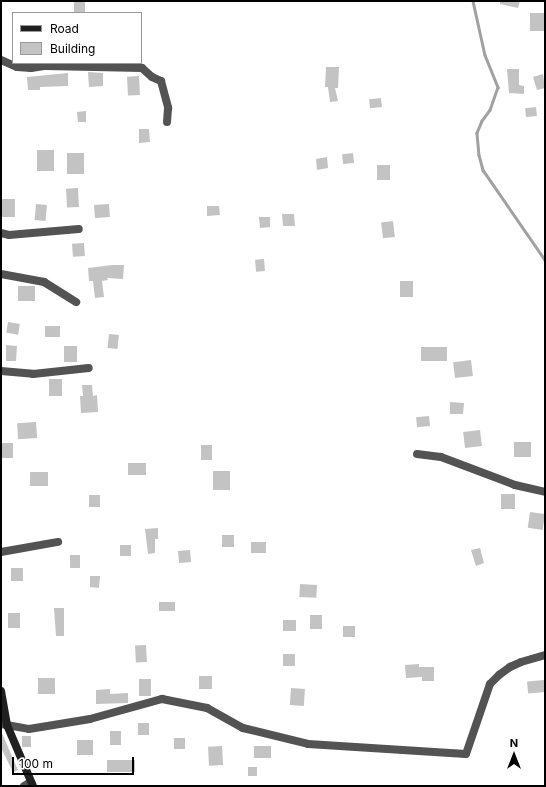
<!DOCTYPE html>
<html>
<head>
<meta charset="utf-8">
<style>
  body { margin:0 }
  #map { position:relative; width:546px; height:787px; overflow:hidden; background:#fff; font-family:Inter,sans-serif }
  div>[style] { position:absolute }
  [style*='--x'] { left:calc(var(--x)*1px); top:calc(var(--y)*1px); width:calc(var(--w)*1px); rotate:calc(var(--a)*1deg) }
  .stream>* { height:2.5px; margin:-1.25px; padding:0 1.25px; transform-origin:1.25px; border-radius:1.25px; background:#a1a1a1 }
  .building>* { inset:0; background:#c3c3c3; transform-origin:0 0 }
  .minor>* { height:8px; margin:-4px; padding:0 4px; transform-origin:4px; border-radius:4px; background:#535353 }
  .secondary>* { height:8px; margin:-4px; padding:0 4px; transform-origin:4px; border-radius:4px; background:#202020 }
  span { translate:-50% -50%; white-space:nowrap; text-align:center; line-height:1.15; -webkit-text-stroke:3px #fff; paint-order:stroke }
  .frame { position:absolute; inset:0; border:2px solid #000; pointer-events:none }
  .legend { position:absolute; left:12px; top:12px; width:130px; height:52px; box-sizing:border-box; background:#fff; border:1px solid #999; margin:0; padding:5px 7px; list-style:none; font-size:12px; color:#000 }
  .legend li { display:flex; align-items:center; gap:8px; height:20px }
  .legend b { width:20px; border:1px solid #999 }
  .north { position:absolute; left:494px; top:735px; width:40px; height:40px; -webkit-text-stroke:3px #fff; paint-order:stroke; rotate:0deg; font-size:11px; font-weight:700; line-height:16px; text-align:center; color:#000 }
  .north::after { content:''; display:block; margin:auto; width:14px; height:18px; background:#000; clip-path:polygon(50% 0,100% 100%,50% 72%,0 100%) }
  .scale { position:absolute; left:12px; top:757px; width:122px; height:18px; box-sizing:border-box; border:2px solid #000; border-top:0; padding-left:5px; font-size:12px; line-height:14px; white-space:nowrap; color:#000; -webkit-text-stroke:3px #fff; paint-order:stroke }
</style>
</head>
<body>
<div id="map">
  <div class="stream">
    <i style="--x:473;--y:1;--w:55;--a:77.5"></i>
    <i style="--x:485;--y:55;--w:35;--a:68"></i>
    <i style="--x:498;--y:87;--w:24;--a:109"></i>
    <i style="--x:490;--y:110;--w:14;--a:126"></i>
    <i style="--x:482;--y:121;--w:13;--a:113"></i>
    <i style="--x:477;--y:133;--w:22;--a:85"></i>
    <i style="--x:479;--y:155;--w:16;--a:75"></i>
    <i style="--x:483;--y:170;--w:109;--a:55.4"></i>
  </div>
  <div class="building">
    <i style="left:74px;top:1px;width:11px;height:12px"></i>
    <i style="clip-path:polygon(500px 1px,520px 1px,518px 8px,500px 4px)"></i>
    <i style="left:545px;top:13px;width:18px;height:15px;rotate:90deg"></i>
    <i style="clip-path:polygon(326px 67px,339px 67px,338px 88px,335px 88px,338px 101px,330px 102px,328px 87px,325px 87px)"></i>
    <i style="clip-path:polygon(507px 69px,519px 69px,519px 85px,524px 86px,524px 94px,509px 93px)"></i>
    <i style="clip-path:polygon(88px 72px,103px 73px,103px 86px,89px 87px)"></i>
    <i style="clip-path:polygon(68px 73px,68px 86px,40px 87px,40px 90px,28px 90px,27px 77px)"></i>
    <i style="clip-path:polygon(543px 74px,545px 88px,537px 90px,533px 77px)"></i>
    <i style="left:139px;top:76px;width:19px;height:12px;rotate:87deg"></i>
    <i style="left:381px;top:98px;width:9px;height:12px;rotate:84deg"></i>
    <i style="left:536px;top:107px;width:9px;height:11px;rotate:84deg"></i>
    <i style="clip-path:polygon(86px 111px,86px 122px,78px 122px,77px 112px)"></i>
    <i style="clip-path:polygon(139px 129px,149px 129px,150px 142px,139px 143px)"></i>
    <i style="left:37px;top:150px;width:17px;height:21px"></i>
    <i style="left:67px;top:153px;width:17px;height:21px"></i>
    <i style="left:353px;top:153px;width:10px;height:11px;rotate:84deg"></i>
    <i style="clip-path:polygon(327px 157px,328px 168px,317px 170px,316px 159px)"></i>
    <i style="left:377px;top:165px;width:13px;height:15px"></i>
    <i style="left:78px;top:188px;width:19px;height:12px;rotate:87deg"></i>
    <i style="left:1px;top:199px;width:14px;height:18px"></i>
    <i style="left:36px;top:204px;width:11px;height:16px;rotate:5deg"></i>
    <i style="left:109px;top:204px;width:13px;height:15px;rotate:86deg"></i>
    <i style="clip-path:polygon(207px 206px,219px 206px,220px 215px,207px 216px)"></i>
    <i style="clip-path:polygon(282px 214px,294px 214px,295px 226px,283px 226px)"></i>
    <i style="clip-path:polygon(259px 217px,270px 217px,270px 227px,260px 228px)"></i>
    <i style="left:393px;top:221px;width:16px;height:12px;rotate:83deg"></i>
    <i style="left:84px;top:243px;width:13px;height:12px;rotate:86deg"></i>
    <i style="left:264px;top:259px;width:12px;height:9px;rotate:85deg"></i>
    <i style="clip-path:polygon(112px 265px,124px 265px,123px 279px,107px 278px,108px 280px,102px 281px,104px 297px,95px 298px,93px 281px,89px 281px,88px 268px)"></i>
    <i style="left:400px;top:281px;width:13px;height:16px"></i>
    <i style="left:18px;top:286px;width:17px;height:15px"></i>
    <i style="left:8px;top:322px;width:12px;height:11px;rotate:9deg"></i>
    <i style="left:45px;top:326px;width:15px;height:11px"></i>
    <i style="left:109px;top:334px;width:10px;height:14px;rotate:6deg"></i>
    <i style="clip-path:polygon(6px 345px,17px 346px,16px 361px,6px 361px)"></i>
    <i style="left:64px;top:346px;width:13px;height:16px"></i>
    <i style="left:421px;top:347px;width:26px;height:14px"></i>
    <i style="left:471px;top:360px;width:16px;height:18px;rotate:83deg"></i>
    <i style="left:49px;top:379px;width:13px;height:17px"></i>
    <i style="clip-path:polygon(82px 385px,92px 385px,93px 396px,97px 395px,98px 412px,81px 413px,80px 396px,83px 396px)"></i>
    <i style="clip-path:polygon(450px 402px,464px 403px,463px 414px,450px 414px)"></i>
    <i style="left:429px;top:416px;width:10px;height:13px;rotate:84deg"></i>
    <i style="left:36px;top:422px;width:16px;height:19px;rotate:86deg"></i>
    <i style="left:480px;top:430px;width:16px;height:17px;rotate:83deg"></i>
    <i style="left:514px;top:442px;width:17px;height:15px"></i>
    <i style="left:1px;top:443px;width:12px;height:15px"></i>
    <i style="left:201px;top:445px;width:11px;height:15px"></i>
    <i style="left:146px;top:463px;width:12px;height:18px;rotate:90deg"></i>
    <i style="left:213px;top:471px;width:17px;height:19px"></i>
    <i style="left:30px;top:472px;width:18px;height:14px"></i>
    <i style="left:501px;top:494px;width:14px;height:15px"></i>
    <i style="left:89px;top:495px;width:11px;height:12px"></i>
    <i style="left:530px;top:512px;width:15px;height:16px;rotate:8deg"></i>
    <i style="clip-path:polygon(158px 528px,158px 539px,155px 539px,155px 553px,148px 554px,145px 529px)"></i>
    <i style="left:222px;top:535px;width:12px;height:12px"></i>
    <i style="left:251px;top:542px;width:15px;height:11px"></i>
    <i style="left:131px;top:545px;width:11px;height:11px;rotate:90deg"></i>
    <i style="clip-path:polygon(480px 548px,484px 563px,476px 566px,471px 550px)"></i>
    <i style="left:190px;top:550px;width:12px;height:12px;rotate:85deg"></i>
    <i style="left:70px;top:555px;width:10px;height:13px"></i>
    <i style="left:23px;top:568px;width:13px;height:12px;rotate:90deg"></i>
    <i style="clip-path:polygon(90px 576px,100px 576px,99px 588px,90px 587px)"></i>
    <i style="left:300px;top:584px;width:17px;height:13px;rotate:3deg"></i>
    <i style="left:159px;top:602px;width:16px;height:9px"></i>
    <i style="clip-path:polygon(54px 608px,64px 608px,64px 636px,56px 636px)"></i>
    <i style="left:8px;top:613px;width:12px;height:15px"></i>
    <i style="left:310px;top:615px;width:12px;height:14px"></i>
    <i style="left:283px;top:620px;width:13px;height:11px"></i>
    <i style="left:343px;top:626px;width:12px;height:11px"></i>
    <i style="left:146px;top:645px;width:17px;height:11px;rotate:87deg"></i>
    <i style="left:283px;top:654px;width:12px;height:12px"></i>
    <i style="clip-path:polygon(419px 664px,419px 667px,434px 667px,434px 681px,422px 681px,422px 677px,406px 678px,405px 665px)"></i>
    <i style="left:199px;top:676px;width:13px;height:13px"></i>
    <i style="left:38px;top:678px;width:17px;height:16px"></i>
    <i style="left:139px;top:679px;width:12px;height:17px"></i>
    <i style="left:544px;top:680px;width:12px;height:17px;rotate:85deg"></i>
    <i style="left:291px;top:688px;width:14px;height:17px;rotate:4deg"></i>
    <i style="clip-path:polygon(110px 689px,110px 694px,128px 693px,128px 703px,96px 704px,96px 690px)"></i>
    <i style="left:138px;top:723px;width:11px;height:12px"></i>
    <i style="clip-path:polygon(1px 731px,18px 770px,13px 772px,1px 748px)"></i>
    <i style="left:110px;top:731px;width:11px;height:14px"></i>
    <i style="left:22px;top:736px;width:9px;height:11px"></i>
    <i style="left:174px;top:738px;width:11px;height:11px"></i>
    <i style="left:77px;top:740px;width:16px;height:15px"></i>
    <i style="left:222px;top:746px;width:19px;height:14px;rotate:87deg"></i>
    <i style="left:271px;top:746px;width:12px;height:17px;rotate:90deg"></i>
    <i style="left:107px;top:760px;width:28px;height:12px"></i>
    <i style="left:248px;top:767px;width:9px;height:9px"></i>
  </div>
  <div class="minor">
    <i style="--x:1;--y:60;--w:17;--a:24"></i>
    <i style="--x:17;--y:67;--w:14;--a:4"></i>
    <i style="--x:31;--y:68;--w:15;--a:-8"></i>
    <i style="--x:46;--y:66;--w:96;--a:1.2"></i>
    <i style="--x:142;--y:68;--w:13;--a:42"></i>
    <i style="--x:152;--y:77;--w:10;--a:24"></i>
    <i style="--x:161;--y:81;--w:28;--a:75"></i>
    <i style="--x:168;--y:108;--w:14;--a:94"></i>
    <i style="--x:1;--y:233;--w:8;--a:14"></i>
    <i style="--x:9;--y:235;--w:70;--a:-4.9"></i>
    <i style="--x:1;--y:274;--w:44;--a:10.5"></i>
    <i style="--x:44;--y:282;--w:38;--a:32"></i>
    <i style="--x:1;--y:371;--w:32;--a:5"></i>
    <i style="--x:33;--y:374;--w:56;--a:-6.1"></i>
    <i style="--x:417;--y:454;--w:24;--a:7"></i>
    <i style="--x:441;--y:457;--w:79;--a:20.7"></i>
    <i style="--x:515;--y:485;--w:31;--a:13"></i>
    <i style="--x:1;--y:552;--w:58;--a:-10"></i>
    <i style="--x:1;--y:724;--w:28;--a:10"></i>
    <i style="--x:29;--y:729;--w:62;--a:-9.3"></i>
    <i style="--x:90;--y:719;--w:75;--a:-15.5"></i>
    <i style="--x:162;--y:699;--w:46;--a:11.3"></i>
    <i style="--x:207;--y:708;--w:41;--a:29.1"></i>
    <i style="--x:243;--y:728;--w:67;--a:13.8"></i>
    <i style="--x:308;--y:744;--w:158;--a:3.6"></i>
    <i style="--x:466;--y:754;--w:74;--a:-71.1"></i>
    <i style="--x:490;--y:684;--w:13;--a:-45"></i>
    <i style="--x:499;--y:675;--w:14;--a:-36"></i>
    <i style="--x:510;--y:667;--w:12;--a:-24"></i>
    <i style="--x:521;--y:662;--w:25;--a:-16"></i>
    <i style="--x:24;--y:786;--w:8;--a:-30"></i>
  </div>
  <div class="secondary">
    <i style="--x:1;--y:691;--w:35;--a:80"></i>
    <i style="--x:7;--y:725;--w:66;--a:66.9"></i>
  </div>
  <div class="frame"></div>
  <ul class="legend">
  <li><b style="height:5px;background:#202020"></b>Road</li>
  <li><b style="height:11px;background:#c3c3c3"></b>Building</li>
  </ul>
  <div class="north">N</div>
  <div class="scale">100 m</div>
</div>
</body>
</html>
